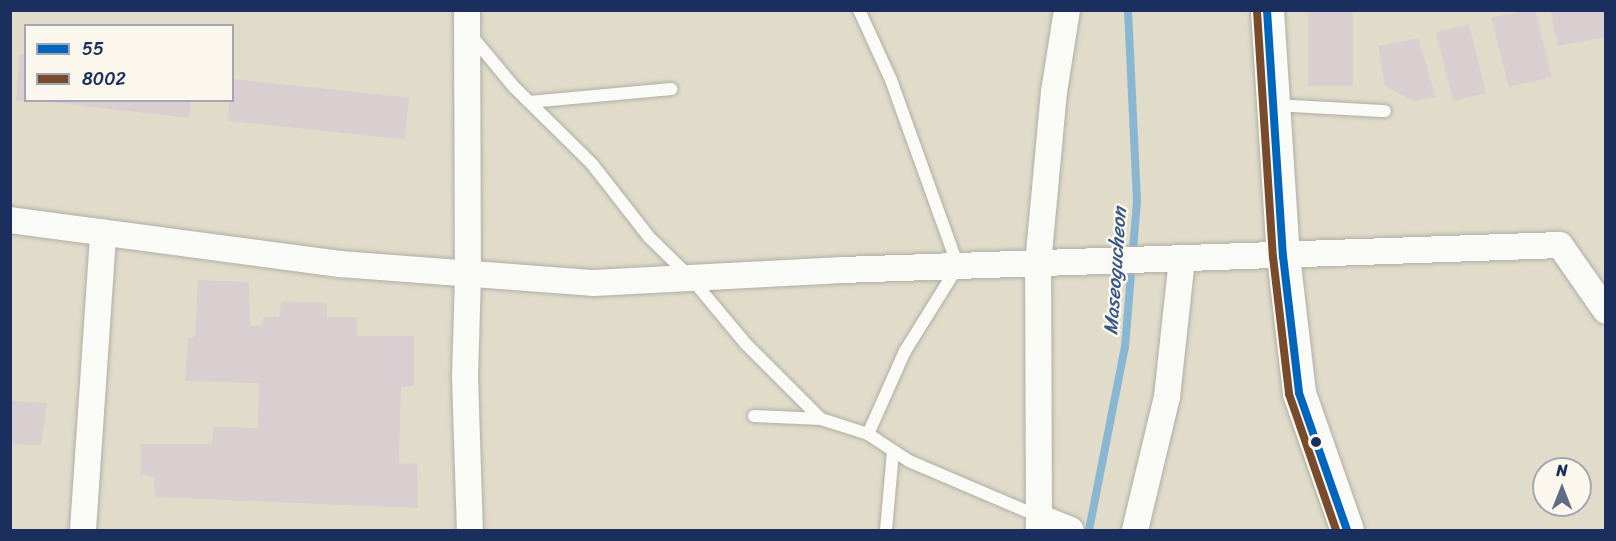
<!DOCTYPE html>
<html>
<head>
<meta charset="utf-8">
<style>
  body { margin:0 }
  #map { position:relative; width:1616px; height:541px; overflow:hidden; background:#e1dcca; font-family:Sriracha,sans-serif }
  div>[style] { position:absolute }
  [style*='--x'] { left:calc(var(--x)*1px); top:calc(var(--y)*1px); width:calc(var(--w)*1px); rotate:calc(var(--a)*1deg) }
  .stream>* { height:8px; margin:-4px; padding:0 4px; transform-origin:4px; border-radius:4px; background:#89b6d3 }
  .building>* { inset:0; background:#d9ced0; transform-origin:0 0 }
  .roads { filter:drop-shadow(0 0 2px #b0aea7) drop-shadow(0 0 2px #b0aea7) }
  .service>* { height:12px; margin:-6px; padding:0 6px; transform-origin:6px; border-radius:6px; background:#fafaf7 }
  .minor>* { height:26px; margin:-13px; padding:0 13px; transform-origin:13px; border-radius:13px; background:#fafaf7 }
  .secondary>* { height:33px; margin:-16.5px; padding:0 16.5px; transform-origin:16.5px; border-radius:16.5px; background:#fafaf7 }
  .bus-1>* { height:8px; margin:-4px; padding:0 4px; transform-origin:4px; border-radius:4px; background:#0065bd }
  .bus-2>* { height:8px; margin:-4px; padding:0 4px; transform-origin:4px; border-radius:4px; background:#7a4b2a }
  .dots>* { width:16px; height:16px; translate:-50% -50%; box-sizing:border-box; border:3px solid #fbf7ec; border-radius:50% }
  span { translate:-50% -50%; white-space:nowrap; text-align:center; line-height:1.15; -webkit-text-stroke:5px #fbf7ec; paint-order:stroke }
  .water-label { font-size:20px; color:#345888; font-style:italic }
  .frame { position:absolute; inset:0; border:12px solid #1b2f5e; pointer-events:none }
  .legend { position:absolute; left:24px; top:24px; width:210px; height:78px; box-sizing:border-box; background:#fbf7ec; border:2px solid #a1a7b3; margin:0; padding:8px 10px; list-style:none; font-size:18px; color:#1b2f5e }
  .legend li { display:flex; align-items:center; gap:12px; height:30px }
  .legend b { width:30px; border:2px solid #a1a7b3 }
  .north { position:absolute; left:1532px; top:457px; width:60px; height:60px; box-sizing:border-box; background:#fbf7ec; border:2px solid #a1a7b3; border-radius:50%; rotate:0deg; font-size:16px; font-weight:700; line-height:24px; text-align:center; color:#1b2f5e }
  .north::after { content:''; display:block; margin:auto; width:21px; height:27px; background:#606c84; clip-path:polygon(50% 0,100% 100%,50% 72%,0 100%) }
</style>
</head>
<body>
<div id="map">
  <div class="stream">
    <i style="--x:1089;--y:530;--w:187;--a:-78.9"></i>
    <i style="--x:1125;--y:347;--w:146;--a:-85.3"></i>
    <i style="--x:1137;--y:201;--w:191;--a:-92.7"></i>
  </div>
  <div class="building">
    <i style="left:1308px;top:10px;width:45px;height:76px"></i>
    <i style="clip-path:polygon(1525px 10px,1535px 10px,1552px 77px,1509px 87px,1491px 18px)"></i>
    <i style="clip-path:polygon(1550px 10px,1606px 10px,1606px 37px,1558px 46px)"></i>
    <i style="left:1469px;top:24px;width:71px;height:34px;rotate:76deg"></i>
    <i style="clip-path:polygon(1418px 38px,1436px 97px,1413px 101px,1385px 86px,1378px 46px)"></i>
    <i style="clip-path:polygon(20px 54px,26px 55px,26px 101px,16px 100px)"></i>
    <i style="left:232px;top:79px;width:178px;height:42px;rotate:6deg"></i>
    <i style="clip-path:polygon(32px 100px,191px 100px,189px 118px)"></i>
    <i style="clip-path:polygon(198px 280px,249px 282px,250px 326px,261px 325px,264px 317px,279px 317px,281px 301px,327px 303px,327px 317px,357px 317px,357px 336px,414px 336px,414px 386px,401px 387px,399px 464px,417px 463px,418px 508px,155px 497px,154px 477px,140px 475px,141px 444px,212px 444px,214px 427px,258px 428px,259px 383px,185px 381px,188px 338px,195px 337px)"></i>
    <i style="clip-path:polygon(10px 401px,47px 403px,41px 445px,10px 444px)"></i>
  </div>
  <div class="roads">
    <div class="service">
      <i style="--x:859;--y:10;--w:77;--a:65.4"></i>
      <i style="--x:891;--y:80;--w:198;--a:70.2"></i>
      <i style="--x:958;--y:266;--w:100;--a:121.9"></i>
      <i style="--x:905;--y:351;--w:91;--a:114"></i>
      <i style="--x:470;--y:34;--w:69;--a:50.3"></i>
      <i style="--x:514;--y:87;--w:110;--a:44.6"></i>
      <i style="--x:592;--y:164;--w:93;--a:52"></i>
      <i style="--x:649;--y:237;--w:59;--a:44.3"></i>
      <i style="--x:691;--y:278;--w:86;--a:50.2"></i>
      <i style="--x:746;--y:344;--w:106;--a:45"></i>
      <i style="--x:529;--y:102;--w:143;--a:-5.2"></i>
      <i style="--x:1276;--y:105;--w:109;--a:3.2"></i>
      <i style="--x:754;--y:416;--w:67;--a:2.6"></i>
      <i style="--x:821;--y:419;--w:49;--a:17.7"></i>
      <i style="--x:868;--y:434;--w:49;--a:33.4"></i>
      <i style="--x:909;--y:461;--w:142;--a:23.1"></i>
      <i style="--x:886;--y:530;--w:79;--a:-84.9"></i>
    </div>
    <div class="minor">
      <i style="--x:467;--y:10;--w:266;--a:89.8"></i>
      <i style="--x:468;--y:276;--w:99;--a:91.7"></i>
      <i style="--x:465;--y:375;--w:155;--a:88.2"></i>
      <i style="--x:10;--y:220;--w:333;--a:7.6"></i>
      <i style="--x:340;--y:264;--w:255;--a:4.3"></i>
      <i style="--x:594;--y:283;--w:248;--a:-3"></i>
      <i style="--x:842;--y:270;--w:718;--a:-1.99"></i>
      <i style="--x:1560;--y:245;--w:80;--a:55.1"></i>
      <i style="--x:1041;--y:518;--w:32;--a:22"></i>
      <i style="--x:83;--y:530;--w:298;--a:-86.1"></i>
      <i style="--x:1039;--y:530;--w:266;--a:-90.2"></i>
      <i style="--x:1038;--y:264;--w:173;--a:-84.7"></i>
      <i style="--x:1054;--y:92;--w:83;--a:-81"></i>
      <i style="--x:1135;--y:530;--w:137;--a:-76.5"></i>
      <i style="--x:1167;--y:397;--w:140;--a:-83.8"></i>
    </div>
    <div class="secondary">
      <i style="--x:1267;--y:10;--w:247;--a:86.3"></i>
      <i style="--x:1283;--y:256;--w:138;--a:83.3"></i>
      <i style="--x:1299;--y:393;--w:145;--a:70.7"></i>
    </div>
  </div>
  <div class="bus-1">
    <i style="--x:1267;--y:10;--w:247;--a:86.3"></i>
    <i style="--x:1283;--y:256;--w:138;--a:83.3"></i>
    <i style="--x:1299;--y:393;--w:145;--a:70.7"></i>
  </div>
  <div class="bus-2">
    <i style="--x:1257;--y:11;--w:247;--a:86.3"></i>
    <i style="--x:1273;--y:257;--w:138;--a:83.3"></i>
    <i style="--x:1289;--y:394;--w:144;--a:70.9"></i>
  </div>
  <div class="dots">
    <i style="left:1316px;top:442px;background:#1b2f5e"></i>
  </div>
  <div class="water-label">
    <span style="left:1115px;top:271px;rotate:-86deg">Maseogucheon</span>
  </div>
  <div class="frame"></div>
  <ul class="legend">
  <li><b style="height:8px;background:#0065bd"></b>55</li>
  <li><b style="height:8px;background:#7a4b2a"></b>8002</li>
  </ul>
  <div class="north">N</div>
</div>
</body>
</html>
